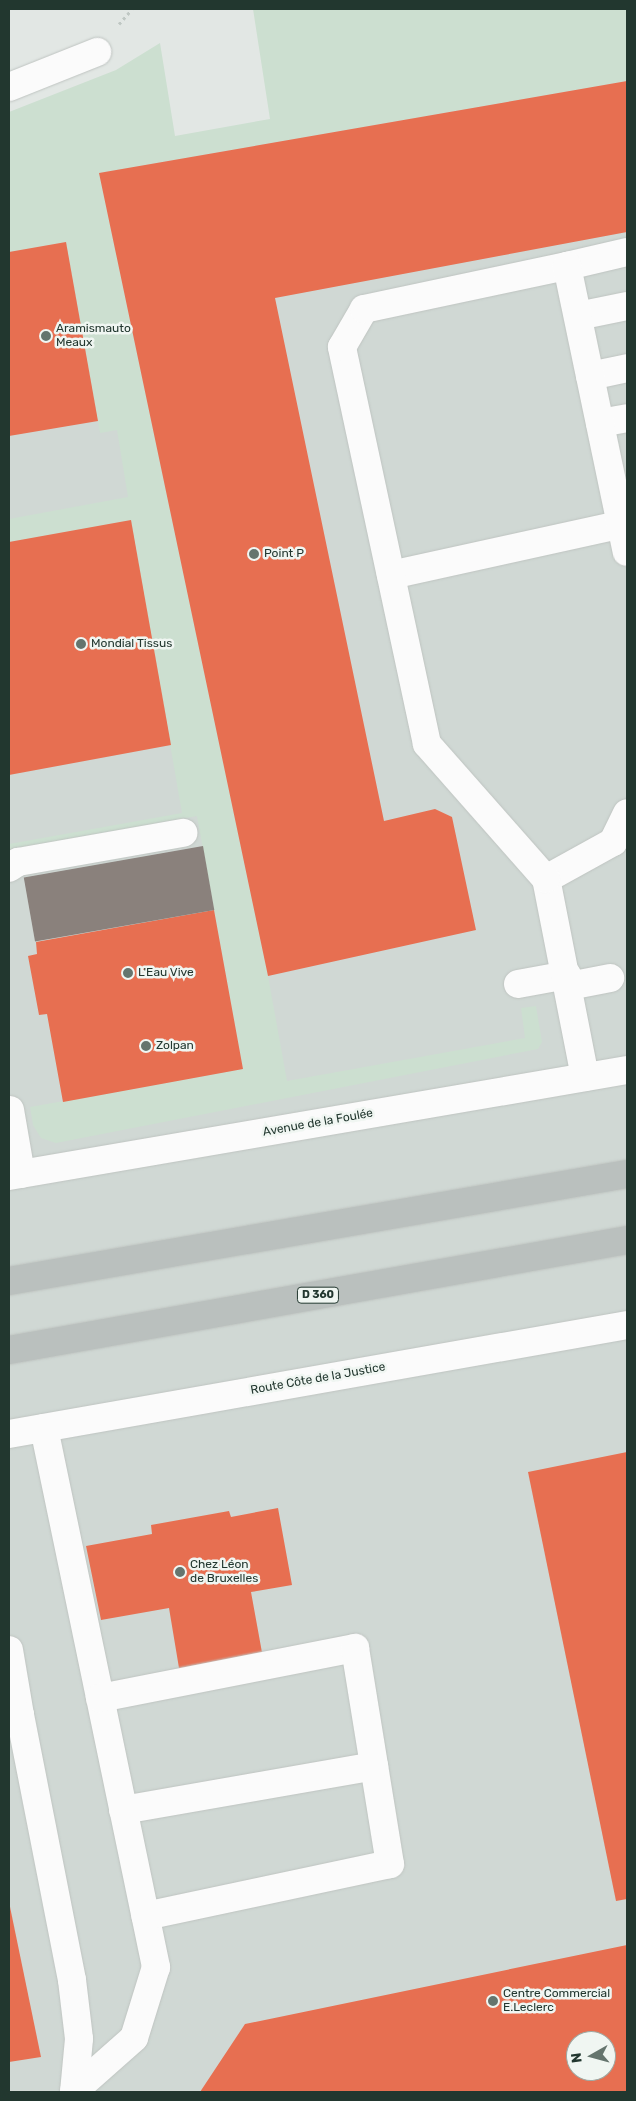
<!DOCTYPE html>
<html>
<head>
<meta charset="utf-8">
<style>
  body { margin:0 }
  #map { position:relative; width:636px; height:2101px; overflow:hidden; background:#e2e7e4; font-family:Rubik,sans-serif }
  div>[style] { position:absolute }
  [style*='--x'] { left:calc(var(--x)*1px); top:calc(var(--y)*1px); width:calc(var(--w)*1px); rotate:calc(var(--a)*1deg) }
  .built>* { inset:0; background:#d0d8d4 }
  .green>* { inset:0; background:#ccdfd0 }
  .shops>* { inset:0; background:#e76f51 }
  .industry>* { inset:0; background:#8a817c; transform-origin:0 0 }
  .path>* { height:3px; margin-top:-1.5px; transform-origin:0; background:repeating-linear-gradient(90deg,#bfc7c3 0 2.5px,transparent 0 6.5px) }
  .roads { filter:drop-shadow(0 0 1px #bfc4c1) drop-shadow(0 0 1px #bfc4c1) }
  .minor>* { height:28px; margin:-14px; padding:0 14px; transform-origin:14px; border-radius:14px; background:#fbfbfb }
  .highway>* { height:28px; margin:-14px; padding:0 14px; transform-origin:14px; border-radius:14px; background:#bac0be }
  .dots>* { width:14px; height:14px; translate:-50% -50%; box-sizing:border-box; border:2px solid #f0f6f2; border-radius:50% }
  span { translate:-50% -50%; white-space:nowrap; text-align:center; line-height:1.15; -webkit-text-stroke:5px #f0f6f2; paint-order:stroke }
  .shield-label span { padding:1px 4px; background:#f0f6f2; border:1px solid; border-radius:4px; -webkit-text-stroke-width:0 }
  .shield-label { font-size:11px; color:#22372f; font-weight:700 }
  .poi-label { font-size:12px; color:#22372f }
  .left { translate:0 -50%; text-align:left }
  .street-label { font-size:12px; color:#22372f }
  .frame { position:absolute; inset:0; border:10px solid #22372f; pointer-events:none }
  .north { position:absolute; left:566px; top:2031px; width:50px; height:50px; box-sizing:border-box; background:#f0f6f2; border:1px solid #9eaaa4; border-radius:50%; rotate:263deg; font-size:14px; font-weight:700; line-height:20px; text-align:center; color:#22372f }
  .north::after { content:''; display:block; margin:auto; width:18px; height:22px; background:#65756e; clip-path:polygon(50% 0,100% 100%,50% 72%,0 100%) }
</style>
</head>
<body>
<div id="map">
  <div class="built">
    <i style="clip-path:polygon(evenodd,627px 60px,627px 2092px,9px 2092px,9px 190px,627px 60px,576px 2041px,606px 2041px,606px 2071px,576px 2071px,576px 2041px)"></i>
  </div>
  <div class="green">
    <i style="clip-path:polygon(253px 9px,627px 9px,627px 81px,99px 173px,268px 976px,287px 1081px,525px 1038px,521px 1008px,536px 1006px,542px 1042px,538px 1049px,56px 1143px,41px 1138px,33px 1125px,30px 1107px,243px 1069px,197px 816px,9px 850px,9px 844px,182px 813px,131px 521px,9px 542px,9px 519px,128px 497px,117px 430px,100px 433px,66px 242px,9px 252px,9px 112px,116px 70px,160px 43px,175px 136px,270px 119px)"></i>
  </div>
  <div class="shops">
    <i style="clip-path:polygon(627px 81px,627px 232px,275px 298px,384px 821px,435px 809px,452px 817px,476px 930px,268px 976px,99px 173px)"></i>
    <i style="clip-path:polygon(66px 242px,98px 421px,9px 436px,9px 252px)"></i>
    <i style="clip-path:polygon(131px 520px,171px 745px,9px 775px,9px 542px)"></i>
    <i style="clip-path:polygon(214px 910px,243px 1069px,63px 1102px,47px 1014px,39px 1015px,28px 956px,37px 954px,36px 942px)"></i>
    <i style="clip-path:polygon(627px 1452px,627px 1899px,616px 1901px,528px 1472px)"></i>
    <i style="clip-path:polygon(278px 1508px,292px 1585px,251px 1592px,263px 1658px,180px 1674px,169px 1608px,101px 1620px,86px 1546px,152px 1534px,151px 1525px,229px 1511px,231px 1517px)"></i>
    <i style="clip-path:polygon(9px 1902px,41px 2057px,9px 2062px)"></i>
    <i style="clip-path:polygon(evenodd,627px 1945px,627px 2092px,200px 2092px,245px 2024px,627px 1945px,576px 2041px,606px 2041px,606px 2071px,576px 2071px,576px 2041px)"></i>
  </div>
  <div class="industry">
    <i style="left:203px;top:846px;width:65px;height:182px;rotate:80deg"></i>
  </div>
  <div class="path">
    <i style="--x:119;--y:24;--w:20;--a:-49"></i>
  </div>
  <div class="roads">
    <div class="minor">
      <i style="--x:9;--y:87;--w:95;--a:-21.7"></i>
      <i style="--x:567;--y:266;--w:62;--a:-13.1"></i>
      <i style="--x:578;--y:316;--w:50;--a:-11.5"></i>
      <i style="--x:590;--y:376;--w:38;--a:-12"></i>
      <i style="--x:600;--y:423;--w:27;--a:-10"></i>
      <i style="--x:391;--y:575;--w:237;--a:-12.4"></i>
      <i style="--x:9;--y:868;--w:11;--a:-34"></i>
      <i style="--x:18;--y:862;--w:168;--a:-10"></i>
      <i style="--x:546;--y:879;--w:77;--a:-28.9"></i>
      <i style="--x:613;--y:842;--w:32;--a:-64"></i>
      <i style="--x:518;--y:984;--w:50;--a:-10.4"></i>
      <i style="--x:569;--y:986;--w:42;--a:-11"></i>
      <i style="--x:585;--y:1077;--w:202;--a:-101.1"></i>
      <i style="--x:546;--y:879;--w:180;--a:-131.4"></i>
      <i style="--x:427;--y:744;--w:406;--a:-102.1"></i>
      <i style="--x:342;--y:347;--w:44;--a:-59.9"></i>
      <i style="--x:364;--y:309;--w:208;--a:-12"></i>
      <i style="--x:567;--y:266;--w:292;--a:78.2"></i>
      <i style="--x:10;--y:1110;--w:65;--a:80.2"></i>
      <i style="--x:9;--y:1176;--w:627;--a:-9.73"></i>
      <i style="--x:44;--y:1428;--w:551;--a:78.26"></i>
      <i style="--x:156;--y:1967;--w:74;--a:107.2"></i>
      <i style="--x:134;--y:2038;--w:80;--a:138.5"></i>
      <i style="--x:9;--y:1434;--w:628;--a:-10"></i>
      <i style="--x:9;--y:1650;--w:66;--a:80.4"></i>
      <i style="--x:20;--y:1715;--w:11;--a:170"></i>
      <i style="--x:100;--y:1698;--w:260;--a:-11.1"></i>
      <i style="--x:355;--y:1648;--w:219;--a:80.8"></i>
      <i style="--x:390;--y:1864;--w:250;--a:168"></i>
      <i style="--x:20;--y:1715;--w:270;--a:78.9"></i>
      <i style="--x:72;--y:1980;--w:59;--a:83.2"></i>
      <i style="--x:79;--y:2039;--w:53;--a:95.4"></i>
      <i style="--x:123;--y:1810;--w:255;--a:-9.9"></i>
    </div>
    <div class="highway">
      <i style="--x:9;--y:1281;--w:627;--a:-9.82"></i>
      <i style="--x:9;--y:1350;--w:628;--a:-10.09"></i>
    </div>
  </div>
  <div class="dots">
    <i style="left:46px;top:336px;background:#65756e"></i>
    <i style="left:254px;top:554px;background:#65756e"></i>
    <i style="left:81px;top:644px;background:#65756e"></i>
    <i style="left:128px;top:973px;background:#65756e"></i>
    <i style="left:146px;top:1046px;background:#65756e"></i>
    <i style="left:180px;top:1572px;background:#65756e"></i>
    <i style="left:493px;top:2001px;background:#65756e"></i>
  </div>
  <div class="shield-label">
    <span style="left:318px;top:1295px">D 360</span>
  </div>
  <div class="poi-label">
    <span class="left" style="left:56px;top:336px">Aramismauto<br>Meaux</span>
    <span class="left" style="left:264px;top:554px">Point P</span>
    <span class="left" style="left:91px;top:644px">Mondial Tissus</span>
    <span class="left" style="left:138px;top:973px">L'Eau Vive</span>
    <span class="left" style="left:156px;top:1046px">Zolpan</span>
    <span class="left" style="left:190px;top:1572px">Chez Léon<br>de Bruxelles</span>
    <span class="left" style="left:503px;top:2001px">Centre Commercial<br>E.Leclerc</span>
  </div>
  <div class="street-label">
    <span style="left:318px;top:1123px;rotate:-10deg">Avenue de la Foulée</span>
    <span style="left:318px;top:1379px;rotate:-10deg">Route Côte de la Justice</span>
  </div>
  <div class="frame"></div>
  <div class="north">N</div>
</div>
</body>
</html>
